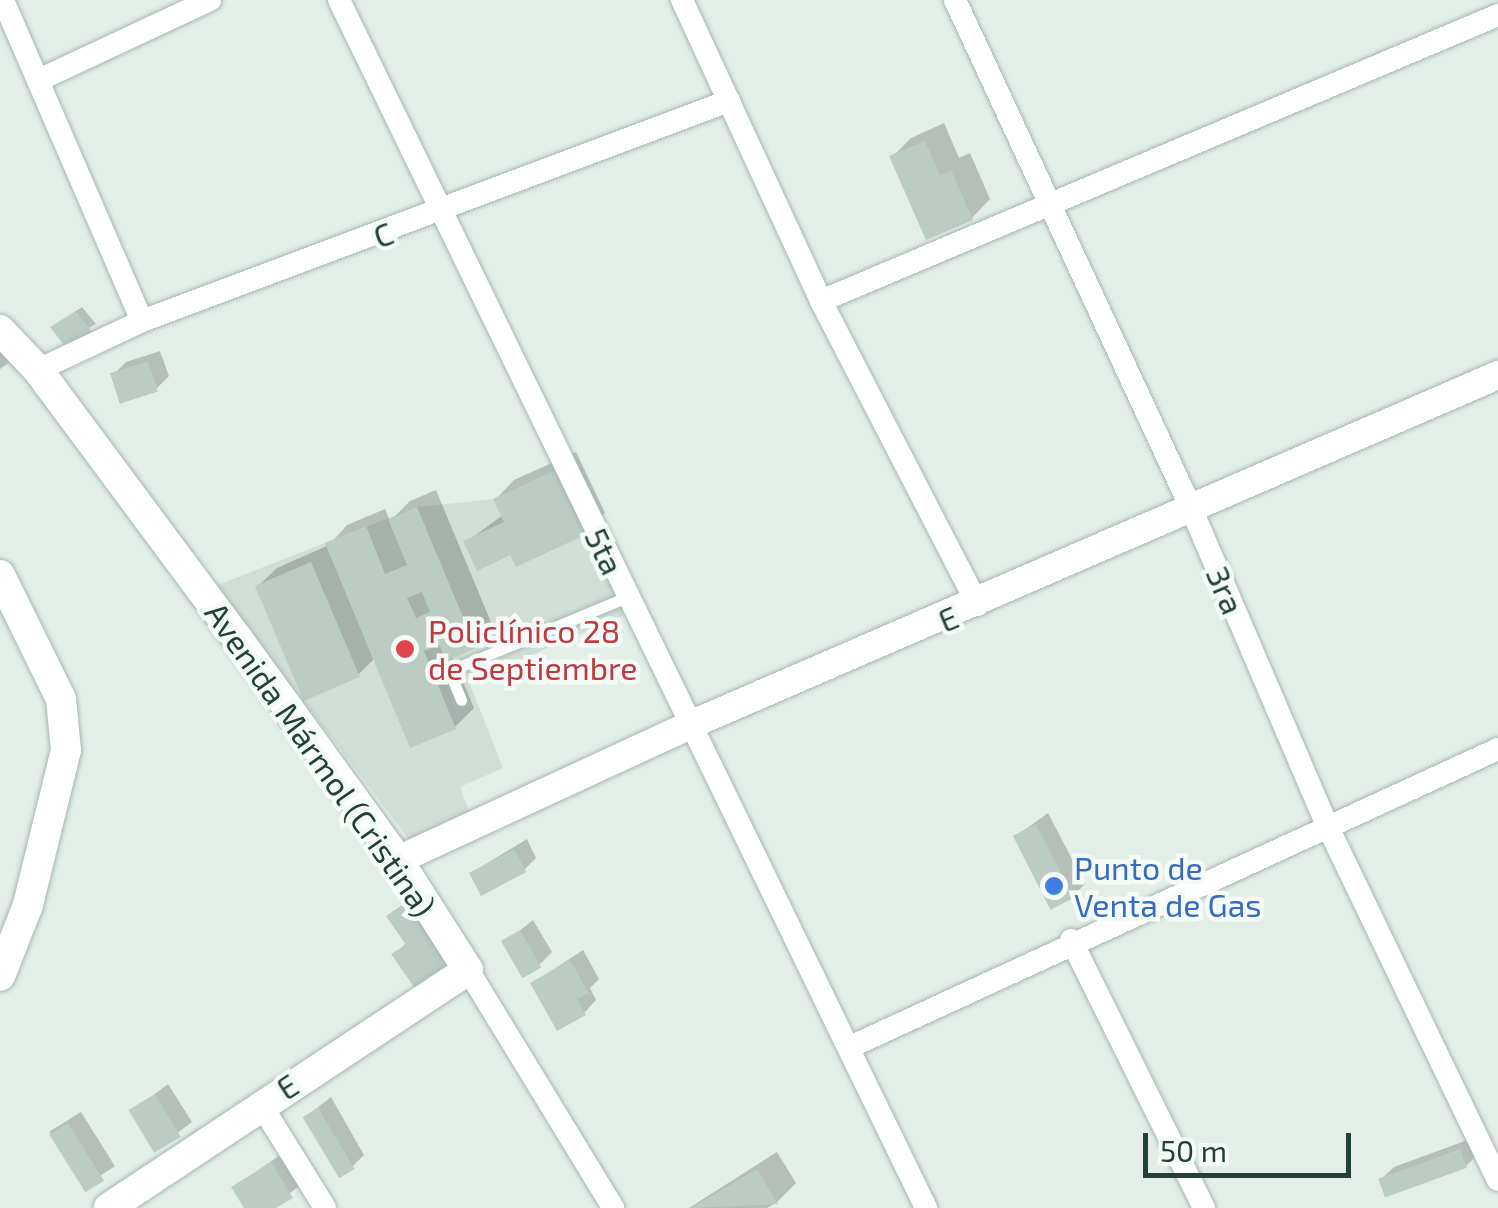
<!DOCTYPE html>
<html>
<head>
<meta charset="utf-8">
<style>
  body { margin:0 }
  #map { position:relative; width:1498px; height:1208px; overflow:hidden; background:#e3eee8; font-family:"Exo 2",sans-serif }
  div>[style] { position:absolute }
  [style*='--x'] { left:calc(var(--x)*1px); top:calc(var(--y)*1px); width:calc(var(--w)*1px); rotate:calc(var(--a)*1deg) }
  .built>* { inset:0; background:#d1ded7 }
  .shadow>* { inset:0; background:#0003; transform-origin:0 0 }
  .building>* { inset:0; background:#baccc4; transform-origin:0 0 }
  .roads { filter:drop-shadow(0 0 2px #a5b7af) drop-shadow(0 0 2px #a5b7af) }
  .service>* { height:11px; margin:-5.5px; padding:0 5.5px; transform-origin:5.5px; border-radius:5.5px; background:#fff }
  .minor>* { height:22px; margin:-11px; padding:0 11px; transform-origin:11px; border-radius:11px; background:#fff }
  .tertiary>* { height:28px; margin:-14px; padding:0 14px; transform-origin:14px; border-radius:14px; background:#fff }
  .secondary>* { height:30px; margin:-15px; padding:0 15px; transform-origin:15px; border-radius:15px; background:#fff }
  .dots>* { width:28px; height:28px; translate:-50% -50%; box-sizing:border-box; border:5px solid #f4faf6; border-radius:50% }
  span { translate:-50% -50%; white-space:nowrap; text-align:center; line-height:1.15; -webkit-text-stroke:9px #f4faf6; paint-order:stroke }
  .street-label { font-size:32px; color:#214137 }
  .health-label { font-size:32px; color:#be3a42 }
  .left { translate:0 -50%; text-align:left }
  .shop-label { font-size:32px; color:#366cbe }
  .scale { position:absolute; left:1143px; top:1133px; width:208px; height:45px; box-sizing:border-box; border:5px solid #214137; border-top:0; padding-left:12px; font-size:30px; line-height:35px; white-space:nowrap; color:#214137; -webkit-text-stroke:8px #f4faf6; paint-order:stroke }
</style>
</head>
<body>
<div id="map">
  <div class="built">
    <i style="clip-path:polygon(557px 469px,624px 615px,469px 682px,503px 768px,460px 787px,469px 811px,409px 839px,215px 586px,417px 507px,493px 499px)"></i>
  </div>
  <div class="shadow">
    <i style="clip-path:polygon(944px 123px,959px 158px,970px 153px,990px 199px,972px 218px,892px 157px,911px 138px)"></i>
    <i style="clip-path:polygon(82px 307px,96px 324px,64px 342px,59px 322px)"></i>
    <i style="clip-path:polygon(0 344px,10px 362px,0 369px)"></i>
    <i style="clip-path:polygon(160px 351px,169px 376px,156px 389px,113px 375px,126px 362px)"></i>
    <i style="clip-path:polygon(576px 452px,605px 513px,586px 532px,512px 552px,466px 542px,503px 515px,496px 499px,514px 480px)"></i>
    <i style="clip-path:polygon(436px 490px,493px 627px,452px 656px,474px 708px,455px 727px,375px 658px,358px 675px,258px 586px,277px 568px,329px 545px,347px 525px,385px 509px,390px 521px,410px 501px)"></i>
    <i style="clip-path:polygon(1048px 813px,1085px 884px,1073px 896px,1016px 836px)"></i>
    <i style="clip-path:polygon(527px 839px,536px 858px,524px 870px,471px 873px)"></i>
    <i style="clip-path:polygon(418px 893px,450px 969px,394px 955px,407px 942px,389px 917px)"></i>
    <i style="clip-path:polygon(533px 920px,552px 952px,539px 965px,505px 942px)"></i>
    <i style="clip-path:polygon(583px 950px,599px 979px,590px 988px,596px 1000px,584px 1013px,533px 983px)"></i>
    <i style="clip-path:polygon(168px 1084px,192px 1122px,156px 1149px,132px 1111px)"></i>
    <i style="clip-path:polygon(331px 1097px,364px 1155px,352px 1167px,305px 1117px)"></i>
    <i style="left:81px;top:1112px;width:64px;height:37px;rotate:58deg"></i>
    <i style="clip-path:polygon(1473px 1138px,1478px 1154px,1466px 1166px,1381px 1179px,1394px 1167px)"></i>
    <i style="clip-path:polygon(284px 1152px,303px 1183px,271px 1208px,247px 1208px,235px 1187px)"></i>
    <i style="clip-path:polygon(777px 1152px,796px 1183px,777px 1202px,767px 1208px,689px 1208px)"></i>
  </div>
  <div class="building">
    <i style="clip-path:polygon(925px 141px,940px 175px,951px 170px,973px 220px,926px 240px,889px 156px)"></i>
    <i style="clip-path:polygon(76px 311px,92px 332px,64px 345px,50px 327px)"></i>
    <i style="left:148px;top:361px;width:32px;height:40px;rotate:72deg"></i>
    <i style="clip-path:polygon(557px 469px,587px 534px,516px 567px,510px 555px,477px 571px,463px 541px,504px 522px,493px 499px)"></i>
    <i style="clip-path:polygon(evenodd,417px 507px,476px 648px,446px 661px,439px 645px,424px 651px,456px 729px,410px 748px,325px 543px,366px 526px,385px 574px,407px 565px,388px 519px,417px 507px,422px 592px,430px 612px,416px 618px,407px 598px,422px 592px)"></i>
    <i style="left:311px;top:562px;width:125px;height:61px;rotate:67deg"></i>
    <i style="left:1036px;top:824px;width:83px;height:26px;rotate:63deg"></i>
    <i style="left:514px;top:849px;width:26px;height:51px;rotate:62deg"></i>
    <i style="clip-path:polygon(405px 903px,452px 971px,419px 994px,391px 954px,406px 945px,386px 916px)"></i>
    <i style="left:520px;top:930px;width:43px;height:22px;rotate:60deg"></i>
    <i style="clip-path:polygon(570px 960px,589px 993px,577px 999px,586px 1015px,557px 1031px,530px 983px)"></i>
    <i style="left:155px;top:1094px;width:50px;height:31px;rotate:59deg"></i>
    <i style="left:318px;top:1108px;width:71px;height:18px;rotate:59deg"></i>
    <i style="left:68px;top:1123px;width:68px;height:22px;rotate:58deg"></i>
    <i style="left:1460px;top:1149px;width:20px;height:87px;rotate:70deg"></i>
    <i style="clip-path:polygon(271px 1162px,293px 1198px,276px 1208px,244px 1208px,231px 1187px)"></i>
    <i style="clip-path:polygon(757px 1169px,778px 1204px,691px 1208px)"></i>
  </div>
  <div class="roads">
    <div class="service">
      <i style="--x:461;--y:700;--w:31;--a:-112"></i>
      <i style="--x:449;--y:671;--w:193;--a:-22.6"></i>
    </div>
    <div class="minor">
      <i style="--x:3;--y:0;--w:350;--a:66.6"></i>
      <i style="--x:339;--y:0;--w:1343;--a:64.08"></i>
      <i style="--x:682;--y:0;--w:332;--a:65.2"></i>
      <i style="--x:821;--y:301;--w:342;--a:62.7"></i>
      <i style="--x:955;--y:0;--w:560;--a:65.08"></i>
      <i style="--x:1191;--y:508;--w:343;--a:66.8"></i>
      <i style="--x:1326;--y:823;--w:396;--a:64.3"></i>
      <i style="--x:41;--y:79;--w:187;--a:-25.1"></i>
      <i style="--x:821;--y:301;--w:735;--a:-22.9"></i>
      <i style="--x:38;--y:370;--w:115;--a:-25.2"></i>
      <i style="--x:142;--y:321;--w:627;--a:-20.55"></i>
      <i style="--x:1071;--y:940;--w:299;--a:63.6"></i>
      <i style="--x:468;--y:970;--w:279;--a:58.6"></i>
      <i style="--x:850;--y:1047;--w:713;--a:-24.7"></i>
      <i style="--x:260;--y:1103;--w:123;--a:58.2"></i>
    </div>
    <div class="tertiary">
      <i style="--x:398;--y:860;--w:322;--a:-24.8"></i>
      <i style="--x:690;--y:725;--w:881;--a:-23.42"></i>
    </div>
    <div class="secondary">
      <i style="--x:0;--y:330;--w:55;--a:46.5"></i>
      <i style="--x:38;--y:370;--w:335;--a:53.4"></i>
      <i style="--x:238;--y:639;--w:273;--a:54.1"></i>
      <i style="--x:398;--y:860;--w:130;--a:57.5"></i>
      <i style="--x:468;--y:970;--w:431;--a:146.5"></i>
      <i style="--x:0;--y:575;--w:138;--a:63.8"></i>
      <i style="--x:61;--y:699;--w:51;--a:84.4"></i>
      <i style="--x:66;--y:750;--w:160;--a:103.8"></i>
      <i style="--x:28;--y:905;--w:76;--a:111.5"></i>
    </div>
  </div>
  <div class="dots">
    <i style="left:405px;top:649px;background:#e0444e"></i>
    <i style="left:1054px;top:886px;background:#3f7fe0"></i>
  </div>
  <div class="street-label">
    <span style="left:383px;top:234px;rotate:-20deg">C</span>
    <span style="left:605px;top:551px;rotate:64deg">5ta</span>
    <span style="left:1226px;top:590px;rotate:67deg">3ra</span>
    <span style="left:948px;top:618px;rotate:-23deg">E</span>
    <span style="left:321px;top:759px;rotate:55deg">Avenida Mármol (Cristina)</span>
    <span style="left:287px;top:1086px;rotate:-33deg">E</span>
  </div>
  <div class="health-label">
    <span class="left" style="left:428px;top:649px">Policlínico 28<br>de Septiembre</span>
  </div>
  <div class="shop-label">
    <span class="left" style="left:1074px;top:886px">Punto de<br>Venta de Gas</span>
  </div>
  <div class="scale">50 m</div>
</div>
</body>
</html>
